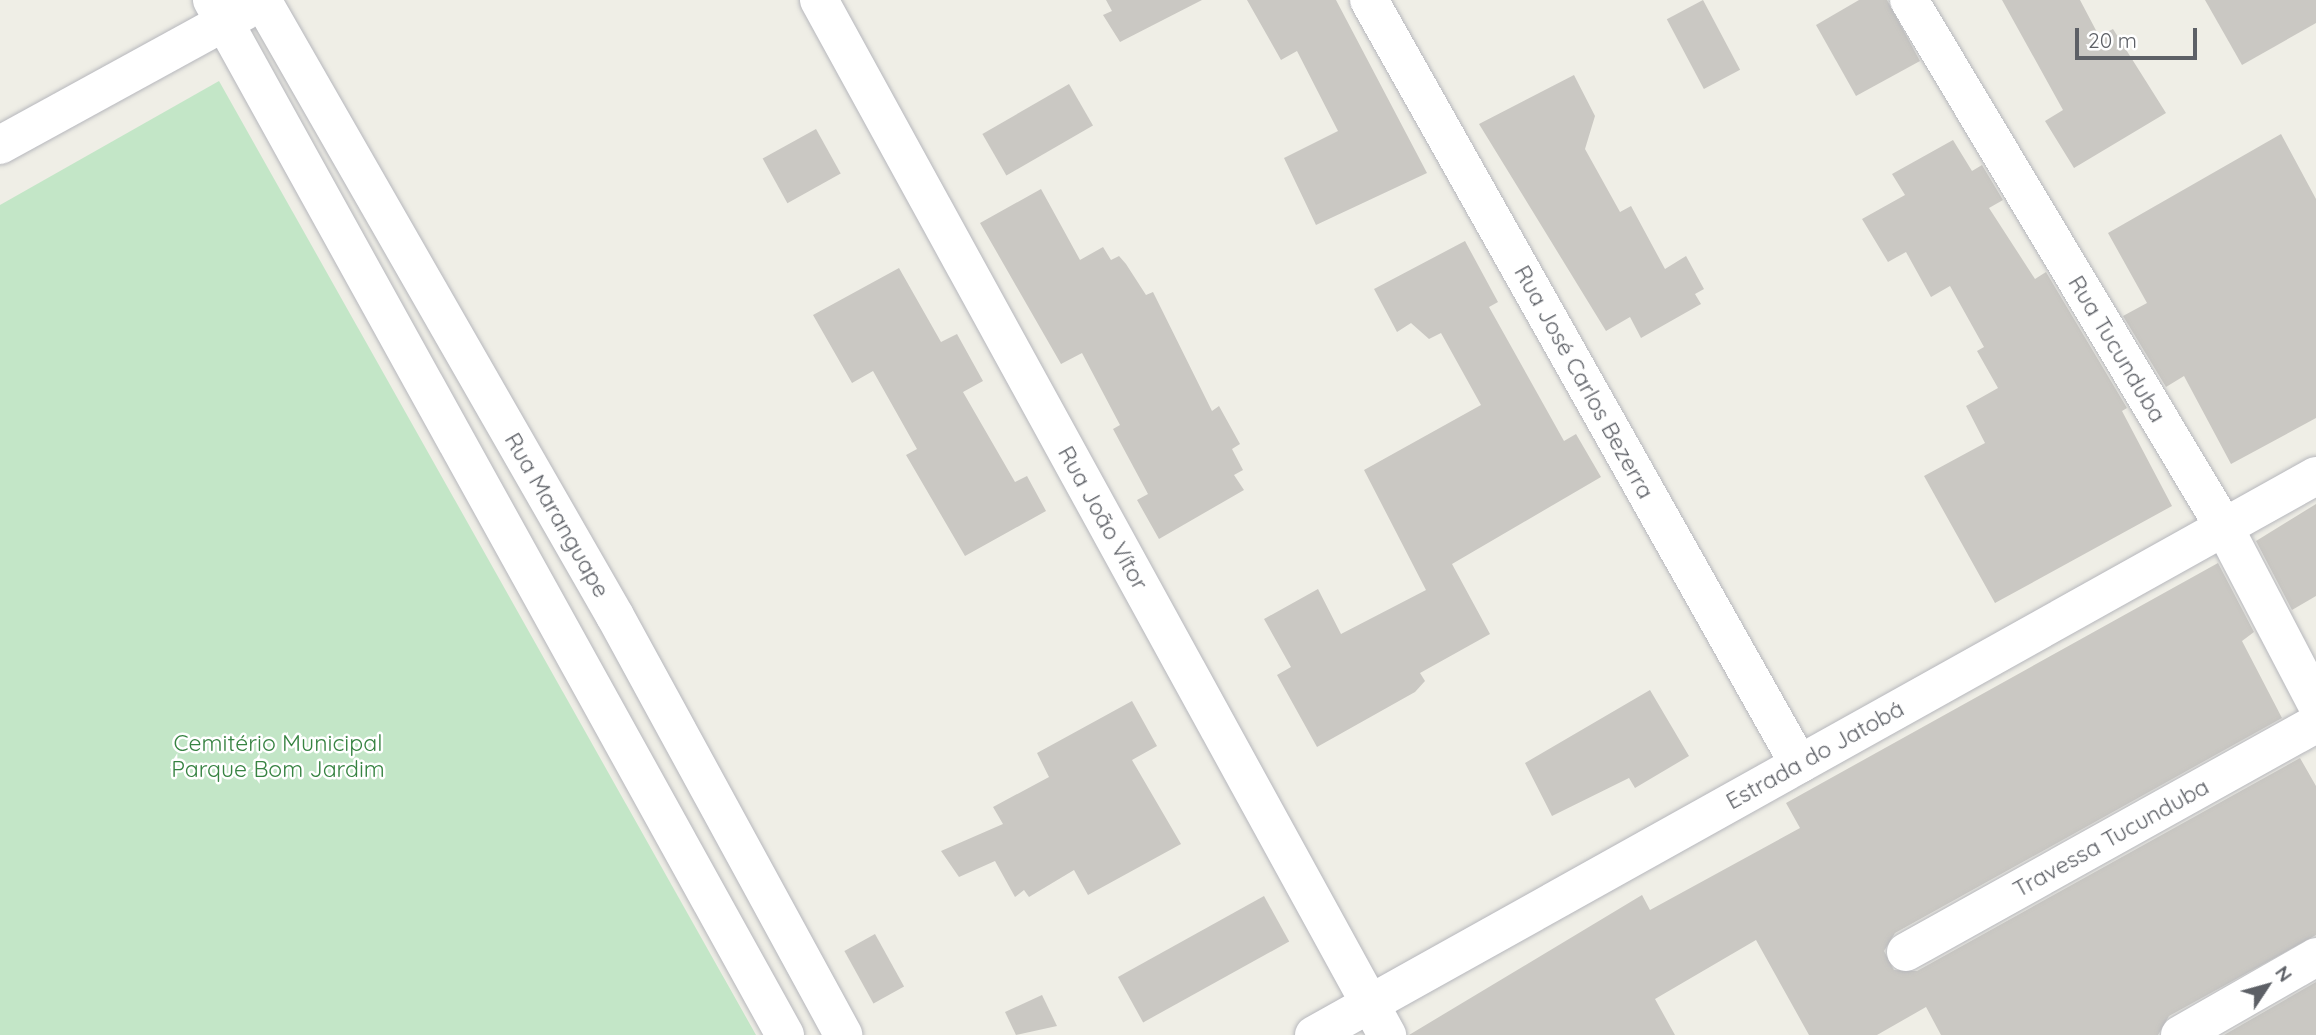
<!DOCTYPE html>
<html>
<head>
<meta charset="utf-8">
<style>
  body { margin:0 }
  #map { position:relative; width:2316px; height:1035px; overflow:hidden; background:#efeee6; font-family:Quicksand,sans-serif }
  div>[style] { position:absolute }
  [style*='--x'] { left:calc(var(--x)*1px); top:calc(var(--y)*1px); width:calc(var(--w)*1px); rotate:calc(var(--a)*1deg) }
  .green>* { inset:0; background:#c3e6c7 }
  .building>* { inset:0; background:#cac8c3; transform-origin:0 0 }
  .roads { filter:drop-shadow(0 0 2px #b6b7bc) drop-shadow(0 0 2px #b6b7bc) }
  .minor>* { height:38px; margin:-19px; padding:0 19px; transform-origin:19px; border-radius:19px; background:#fff }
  span { translate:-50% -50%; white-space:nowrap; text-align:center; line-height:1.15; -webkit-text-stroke:5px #fff; paint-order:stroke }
  .street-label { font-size:23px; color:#5d6066 }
  .park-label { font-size:23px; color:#378342 }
  .north { position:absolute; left:2232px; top:951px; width:70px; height:70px; -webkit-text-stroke:5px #fff; paint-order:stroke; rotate:54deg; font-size:19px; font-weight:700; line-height:28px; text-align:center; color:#5d6066 }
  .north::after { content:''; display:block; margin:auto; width:24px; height:32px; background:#5d6066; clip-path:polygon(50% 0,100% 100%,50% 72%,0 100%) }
  .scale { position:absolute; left:2075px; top:28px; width:122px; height:32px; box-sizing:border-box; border:4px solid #5d6066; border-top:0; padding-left:9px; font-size:21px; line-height:24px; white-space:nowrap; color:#5d6066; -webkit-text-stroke:5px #fff; paint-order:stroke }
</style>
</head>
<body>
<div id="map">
  <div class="green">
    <i style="clip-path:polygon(219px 81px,756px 1035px,0 1035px,0 205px)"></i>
  </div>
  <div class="building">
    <i style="clip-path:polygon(1106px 0,1202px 0,1120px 42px,1103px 15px,1112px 11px)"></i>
    <i style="clip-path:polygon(1247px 0,1336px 0,1427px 173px,1316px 225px,1284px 158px,1338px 131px,1297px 51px,1281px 60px)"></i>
    <i style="left:1703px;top:0;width:79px;height:41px;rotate:62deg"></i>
    <i style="clip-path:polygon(1859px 0,1887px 0,1920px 61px,1856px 96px,1816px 25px)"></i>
    <i style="clip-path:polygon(2002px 0,2080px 0,2099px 36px,2113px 29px,2166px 113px,2074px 168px,2045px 121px,2063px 110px)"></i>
    <i style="clip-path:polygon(2205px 0,2316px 0,2316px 23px,2242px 65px)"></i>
    <i style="clip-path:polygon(1574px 75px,1595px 116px,1585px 149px,1620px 212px,1631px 206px,1665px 269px,1686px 256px,1704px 289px,1695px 294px,1701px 304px,1641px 338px,1630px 317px,1606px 331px,1479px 124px)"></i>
    <i style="left:1069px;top:84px;width:48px;height:100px;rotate:60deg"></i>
    <i style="left:816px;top:129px;width:51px;height:61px;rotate:61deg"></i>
    <i style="clip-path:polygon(2281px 134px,2316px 199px,2316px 418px,2231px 464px,2184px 376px,2166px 387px,2123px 316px,2147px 303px,2108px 233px)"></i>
    <i style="clip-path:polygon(1953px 140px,1972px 171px,1982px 165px,2003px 200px,1989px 208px,2035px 279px,2046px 272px,2127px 408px,2122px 411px,2172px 506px,1995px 603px,1924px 476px,1985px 443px,1966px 406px,1998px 388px,1977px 351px,1984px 347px,1950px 286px,1931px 297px,1906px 252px,1888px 262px,1862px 219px,1905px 195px,1892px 174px)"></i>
    <i style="clip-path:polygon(1041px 189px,1080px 260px,1103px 247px,1111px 260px,1119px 256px,1126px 264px,1146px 295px,1153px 292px,1212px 411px,1219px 406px,1240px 444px,1232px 449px,1243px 470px,1234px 475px,1244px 490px,1159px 539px,1137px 500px,1148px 494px,1113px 429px,1120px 425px,1082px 353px,1061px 364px,980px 223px)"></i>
    <i style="clip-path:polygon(1465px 241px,1498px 302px,1489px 307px,1564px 441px,1576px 434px,1601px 477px,1452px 564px,1490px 634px,1420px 673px,1425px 681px,1415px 692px,1317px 747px,1277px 675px,1291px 667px,1264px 619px,1318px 589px,1341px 634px,1426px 590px,1364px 470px,1481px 405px,1441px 333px,1429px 339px,1411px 323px,1397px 332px,1374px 289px)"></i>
    <i style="clip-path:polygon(899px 268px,941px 342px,957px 334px,983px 381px,963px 392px,1015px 482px,1027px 476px,1046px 511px,965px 556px,906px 455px,917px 449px,873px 371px,852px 383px,813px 315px)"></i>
    <i style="clip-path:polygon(2316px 504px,2316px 596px,2292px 610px,2256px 541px)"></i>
    <i style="clip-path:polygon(2218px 563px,2254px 632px,2242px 641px,2282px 718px,1895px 933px,1884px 951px,1894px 970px,1917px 971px,2300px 758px,2316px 786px,2316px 935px,2169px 1016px,2158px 1035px,1941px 1035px,1926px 1007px,1877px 1035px,1809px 1035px,1756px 940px,1655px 999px,1675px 1035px,1409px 1035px,1642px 895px,1650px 910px,1800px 828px,1786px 803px)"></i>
    <i style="clip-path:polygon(1650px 690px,1689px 756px,1635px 788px,1629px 778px,1552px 816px,1525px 763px)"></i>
    <i style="clip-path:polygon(1132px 701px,1157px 746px,1132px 760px,1181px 844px,1088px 895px,1074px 870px,1029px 897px,1024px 890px,1015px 897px,995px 861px,959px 877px,941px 851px,1003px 824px,993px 807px,1049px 777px,1037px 753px)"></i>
    <i style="left:1264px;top:896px;width:52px;height:167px;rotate:61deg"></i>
    <i style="left:875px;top:934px;width:60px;height:35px;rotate:61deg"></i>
    <i style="clip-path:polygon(2316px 982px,2316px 1035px,2224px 1035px)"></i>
    <i style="clip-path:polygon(1042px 995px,1057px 1026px,1016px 1035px,1005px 1012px)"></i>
  </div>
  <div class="roads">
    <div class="minor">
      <i style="--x:212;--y:0;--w:1183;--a:61.03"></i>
      <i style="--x:262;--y:0;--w:710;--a:60.19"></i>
      <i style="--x:615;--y:616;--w:477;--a:61.4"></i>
      <i style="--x:819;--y:0;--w:1181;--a:61.24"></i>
      <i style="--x:1369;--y:0;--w:877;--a:60.63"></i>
      <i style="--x:1909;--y:0;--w:614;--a:59.13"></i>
      <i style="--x:2224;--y:527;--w:199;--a:62.4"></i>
      <i style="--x:0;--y:145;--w:279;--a:-28.7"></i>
      <i style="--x:1906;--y:952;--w:469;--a:-29.1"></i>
      <i style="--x:1314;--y:1035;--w:1147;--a:-29.16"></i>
      <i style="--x:2180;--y:1035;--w:157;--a:-29.8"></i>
    </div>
  </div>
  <div class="street-label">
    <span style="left:2117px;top:349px;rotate:59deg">Rua Tucunduba</span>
    <span style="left:1584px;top:382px;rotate:61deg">Rua José Carlos Bezerra</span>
    <span style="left:557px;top:515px;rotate:60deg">Rua Maranguape</span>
    <span style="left:1103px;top:518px;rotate:61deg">Rua João Vítor</span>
    <span style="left:1815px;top:755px;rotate:-29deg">Estrada do Jatobá</span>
    <span style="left:2111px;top:838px;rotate:-29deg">Travessa Tucunduba</span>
  </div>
  <div class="park-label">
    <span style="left:278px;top:756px">Cemitério Municipal<br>Parque Bom Jardim</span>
  </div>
  <div class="north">N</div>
  <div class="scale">20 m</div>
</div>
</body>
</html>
